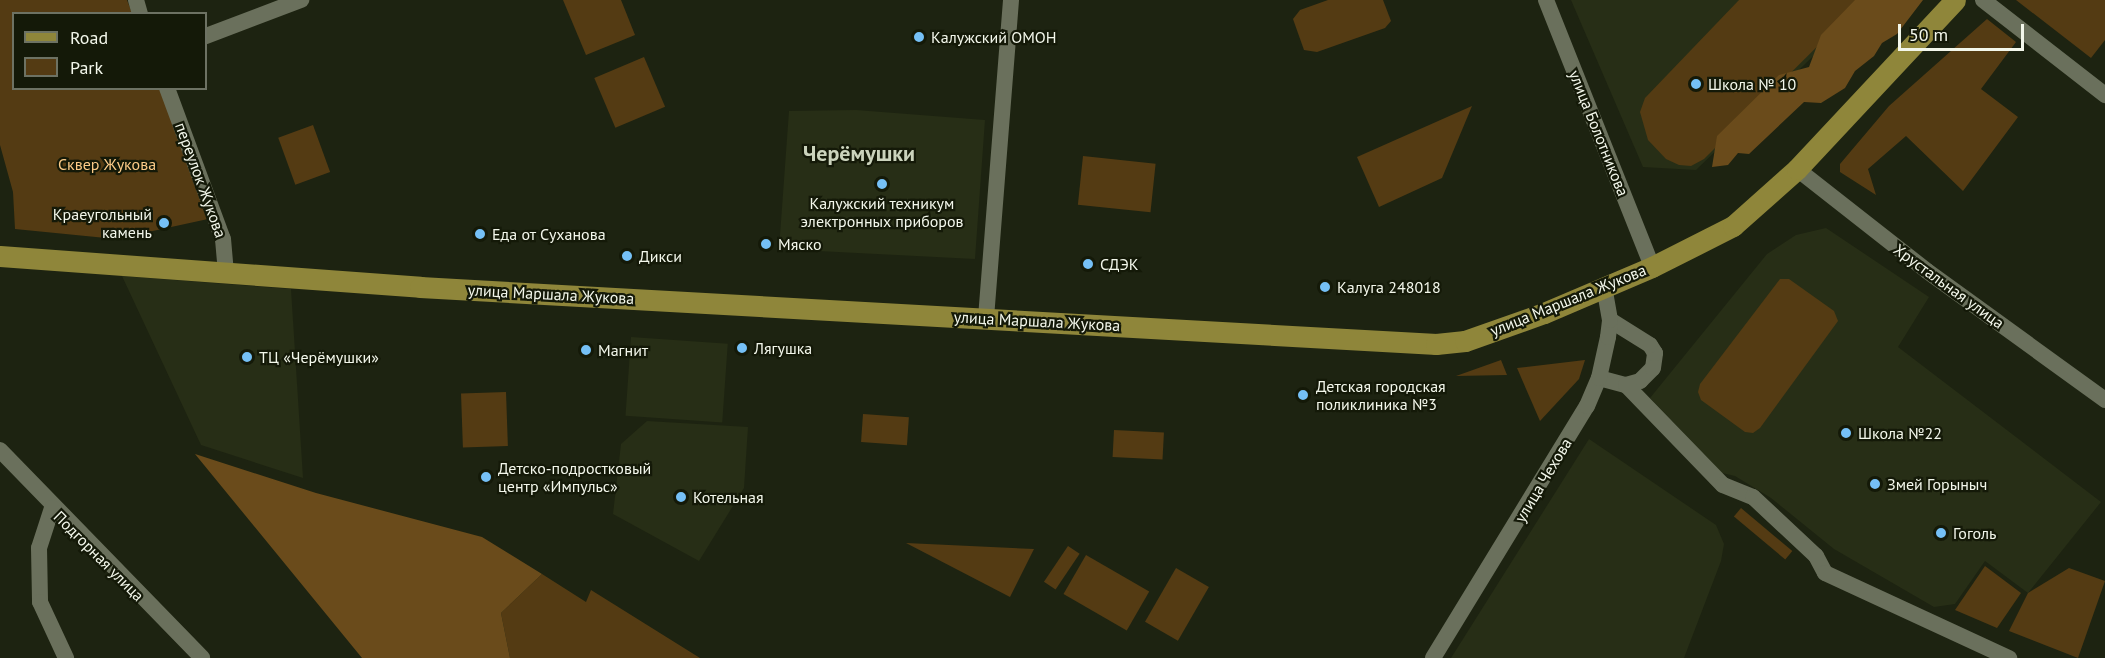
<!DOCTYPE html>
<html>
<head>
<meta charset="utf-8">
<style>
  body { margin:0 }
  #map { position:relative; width:2105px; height:658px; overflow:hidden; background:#1d2311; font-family:"PT Sans",sans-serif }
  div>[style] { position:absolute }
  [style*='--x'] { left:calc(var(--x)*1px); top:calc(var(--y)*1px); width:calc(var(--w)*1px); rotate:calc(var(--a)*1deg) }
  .built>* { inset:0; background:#272e16; transform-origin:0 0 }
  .green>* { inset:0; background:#543b13; transform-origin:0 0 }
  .forest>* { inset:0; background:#6a4b1b }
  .minor>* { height:16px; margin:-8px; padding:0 8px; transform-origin:8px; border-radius:8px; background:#6a705c }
  .major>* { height:21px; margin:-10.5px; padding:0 10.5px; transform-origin:10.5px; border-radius:10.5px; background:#8f863a }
  .dots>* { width:16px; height:16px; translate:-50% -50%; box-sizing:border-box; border:3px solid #141908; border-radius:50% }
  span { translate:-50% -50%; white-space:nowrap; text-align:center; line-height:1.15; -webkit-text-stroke:4.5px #141908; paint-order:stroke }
  .poi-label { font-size:16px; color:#f3f7eb }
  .left { translate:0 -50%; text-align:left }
  .right { translate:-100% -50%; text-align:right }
  .street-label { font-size:16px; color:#f3f7eb }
  .park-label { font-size:16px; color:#fbca87 }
  .district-label { font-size:22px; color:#cbd3bc; font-weight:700 }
  .legend { position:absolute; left:12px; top:12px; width:195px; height:78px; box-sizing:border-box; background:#141908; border:2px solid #6d7263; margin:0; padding:8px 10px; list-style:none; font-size:18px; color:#f3f7eb }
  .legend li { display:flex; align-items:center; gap:12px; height:30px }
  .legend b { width:30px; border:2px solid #6d7263 }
  .scale { position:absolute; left:1898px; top:24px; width:126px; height:27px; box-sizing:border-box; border:3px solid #f3f7eb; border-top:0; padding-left:8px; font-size:18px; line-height:21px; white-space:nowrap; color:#f3f7eb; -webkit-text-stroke:4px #141908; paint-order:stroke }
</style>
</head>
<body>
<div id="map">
  <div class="built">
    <i style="clip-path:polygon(1571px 0,1871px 0,1696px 170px,1643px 167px)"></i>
    <i style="clip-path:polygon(856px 110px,985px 120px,975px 259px,779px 249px,789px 111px)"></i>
    <i style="clip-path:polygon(1826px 228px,1929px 297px,1898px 347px,2101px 502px,2028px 593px,1985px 561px,1955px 604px,1934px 607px,1834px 549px,1771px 498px,1735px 476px,1722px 473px,1650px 398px,1767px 254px,1796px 235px)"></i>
    <i style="clip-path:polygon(122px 276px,291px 289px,303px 478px,201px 445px)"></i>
    <i style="left:631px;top:337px;width:97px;height:79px;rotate:4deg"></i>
    <i style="clip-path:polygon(647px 421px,748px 427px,744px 488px,699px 561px,613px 514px,621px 444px)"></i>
    <i style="clip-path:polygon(1589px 439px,1716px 525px,1724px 544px,1721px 561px,1684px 658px,1451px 658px)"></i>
  </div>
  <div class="green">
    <i style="clip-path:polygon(0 0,127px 0,132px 13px,14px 14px,14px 88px,160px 89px,208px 219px,116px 239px,15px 229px,13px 192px,0 145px)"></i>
    <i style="clip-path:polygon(563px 0,621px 0,635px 35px,586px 55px)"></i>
    <i style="clip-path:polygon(1328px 0,1383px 0,1391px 21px,1385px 28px,1317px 52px,1304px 50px,1293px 19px,1300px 10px)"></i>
    <i style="clip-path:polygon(1739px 0,1864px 0,1704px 159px,1691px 166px,1679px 165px,1666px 159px,1648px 140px,1640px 112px,1645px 98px)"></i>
    <i style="clip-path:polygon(2016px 0,2105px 0,2105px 40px,2091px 58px)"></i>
    <i style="clip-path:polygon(1987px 19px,2016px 42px,1981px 89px,2018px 117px,1963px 191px,1906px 136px,1868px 169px,1876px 195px,1840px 172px,1840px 164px,1889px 106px)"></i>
    <i style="left:644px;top:57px;width:54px;height:54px;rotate:67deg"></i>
    <i style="clip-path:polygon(1472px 106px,1442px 178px,1379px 207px,1357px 157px)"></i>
    <i style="left:313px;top:125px;width:50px;height:37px;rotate:70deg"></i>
    <i style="left:1083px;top:156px;width:73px;height:49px;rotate:6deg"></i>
    <i style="clip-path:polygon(1780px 279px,1789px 279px,1834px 311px,1838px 321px,1760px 428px,1753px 433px,1745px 432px,1701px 400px,1698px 392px,1700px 384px)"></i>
    <i style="clip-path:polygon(1501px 360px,1507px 375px,1456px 376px)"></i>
    <i style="clip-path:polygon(1585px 360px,1579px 379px,1540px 421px,1517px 368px)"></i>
    <i style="left:506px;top:392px;width:54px;height:45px;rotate:88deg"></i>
    <i style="left:863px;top:414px;width:46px;height:28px;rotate:4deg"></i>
    <i style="left:1114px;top:430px;width:50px;height:27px;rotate:3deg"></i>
    <i style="left:1741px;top:508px;width:67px;height:11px;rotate:40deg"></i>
    <i style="clip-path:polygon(906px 543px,1034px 549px,1010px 597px)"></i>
    <i style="left:1068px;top:546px;width:14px;height:43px;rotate:34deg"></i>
    <i style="left:1086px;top:555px;width:73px;height:45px;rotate:30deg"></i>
    <i style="clip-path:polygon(1985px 566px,2021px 593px,1997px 628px,1955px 610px)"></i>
    <i style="left:1176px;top:568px;width:38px;height:62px;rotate:30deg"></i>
    <i style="clip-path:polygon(2069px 568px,2105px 581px,2078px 658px,2009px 631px,2028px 593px)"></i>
    <i style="clip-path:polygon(542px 574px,586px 602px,591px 590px,700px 658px,510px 658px,501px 613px)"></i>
  </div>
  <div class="forest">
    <i style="clip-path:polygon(1855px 0,1923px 0,1897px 34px,1882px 43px,1874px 56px,1855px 71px,1845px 88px,1821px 103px,1804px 102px,1749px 154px,1738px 153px,1728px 165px,1712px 167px,1717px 136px,1779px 75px,1809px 67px,1821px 35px)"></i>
    <i style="clip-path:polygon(195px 454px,316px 493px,482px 537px,542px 574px,501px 613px,510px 658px,362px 658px)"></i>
  </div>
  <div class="minor">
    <i style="--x:136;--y:0;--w:15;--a:74"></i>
    <i style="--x:1546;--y:0;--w:287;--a:68.3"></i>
    <i style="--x:1983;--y:0;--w:155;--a:37.9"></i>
    <i style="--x:206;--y:36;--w:102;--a:-20.8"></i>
    <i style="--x:167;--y:88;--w:161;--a:69.7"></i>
    <i style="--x:223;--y:239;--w:33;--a:85"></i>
    <i style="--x:1797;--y:169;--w:165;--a:38.1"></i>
    <i style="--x:1927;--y:271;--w:220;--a:35.9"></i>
    <i style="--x:986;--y:318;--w:319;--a:-85.5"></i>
    <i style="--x:1599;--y:378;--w:28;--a:15"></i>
    <i style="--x:1626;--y:385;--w:15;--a:-16"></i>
    <i style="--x:1640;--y:381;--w:18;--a:-45"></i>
    <i style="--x:1653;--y:368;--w:15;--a:-82"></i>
    <i style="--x:1655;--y:353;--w:9;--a:-122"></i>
    <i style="--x:1650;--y:345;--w:47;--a:-148"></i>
    <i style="--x:1626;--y:385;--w:139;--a:45.9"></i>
    <i style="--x:1723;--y:485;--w:32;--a:22"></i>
    <i style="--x:1753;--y:497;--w:86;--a:43.1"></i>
    <i style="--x:1816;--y:556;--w:19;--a:62"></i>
    <i style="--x:1825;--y:573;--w:203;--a:24.8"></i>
    <i style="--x:0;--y:450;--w:290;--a:45.8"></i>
    <i style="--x:52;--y:508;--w:42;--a:108"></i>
    <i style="--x:39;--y:548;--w:54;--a:88.9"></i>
    <i style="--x:40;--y:602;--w:62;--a:65.1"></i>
    <i style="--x:1433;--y:658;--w:295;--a:-58.6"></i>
    <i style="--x:1587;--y:406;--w:30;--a:-67"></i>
    <i style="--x:1599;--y:378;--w:42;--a:-77.6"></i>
    <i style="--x:1608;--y:337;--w:17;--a:-83"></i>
    <i style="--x:1610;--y:320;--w:34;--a:-100"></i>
  </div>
  <div class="major">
    <i style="--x:0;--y:256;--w:421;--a:4.2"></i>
    <i style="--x:420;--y:287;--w:1018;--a:3.21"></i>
    <i style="--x:1436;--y:344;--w:29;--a:-6"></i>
    <i style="--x:1465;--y:341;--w:84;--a:-19.5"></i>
    <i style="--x:1544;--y:313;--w:117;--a:-23.1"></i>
    <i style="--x:1652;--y:267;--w:91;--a:-26.8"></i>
    <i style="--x:1733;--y:226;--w:86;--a:-41.7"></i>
    <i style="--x:1797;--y:169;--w:231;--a:-46.9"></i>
  </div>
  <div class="dots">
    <i style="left:919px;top:37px;background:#75c0f6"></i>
    <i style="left:1696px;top:84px;background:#75c0f6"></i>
    <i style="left:882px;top:184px;background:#75c0f6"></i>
    <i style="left:164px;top:223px;background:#75c0f6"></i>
    <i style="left:480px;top:234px;background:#75c0f6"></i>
    <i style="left:766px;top:244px;background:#75c0f6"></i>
    <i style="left:627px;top:256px;background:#75c0f6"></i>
    <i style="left:1088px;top:264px;background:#75c0f6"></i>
    <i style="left:1325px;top:287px;background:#75c0f6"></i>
    <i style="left:742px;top:348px;background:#75c0f6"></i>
    <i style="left:586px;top:350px;background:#75c0f6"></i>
    <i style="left:247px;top:357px;background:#75c0f6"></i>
    <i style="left:1303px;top:395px;background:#75c0f6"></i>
    <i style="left:1846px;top:433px;background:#75c0f6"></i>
    <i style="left:486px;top:477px;background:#75c0f6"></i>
    <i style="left:1875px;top:484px;background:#75c0f6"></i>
    <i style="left:681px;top:497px;background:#75c0f6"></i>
    <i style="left:1941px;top:533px;background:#75c0f6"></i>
  </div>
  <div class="poi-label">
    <span class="left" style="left:931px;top:37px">Калужский ОМОН</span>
    <span class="left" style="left:1708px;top:84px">Школа № 10</span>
    <span style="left:882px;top:212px">Калужский техникум<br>электронных приборов</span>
    <span class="right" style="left:152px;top:223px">Краеугольный<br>камень</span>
    <span class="left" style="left:492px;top:234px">Еда от Суханова</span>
    <span class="left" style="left:778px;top:244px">Мяско</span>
    <span class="left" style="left:639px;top:256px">Дикси</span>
    <span class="left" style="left:1100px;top:264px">СДЭК</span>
    <span class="left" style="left:1337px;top:287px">Калуга 248018</span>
    <span class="left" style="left:754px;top:348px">Лягушка</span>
    <span class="left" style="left:598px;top:350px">Магнит</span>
    <span class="left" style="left:259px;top:357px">ТЦ «Черёмушки»</span>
    <span class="left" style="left:1316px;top:395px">Детская городская<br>поликлиника №3</span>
    <span class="left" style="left:1858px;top:433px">Школа №22</span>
    <span class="left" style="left:498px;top:477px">Детско-подростковый<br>центр «Импульс»</span>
    <span class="left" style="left:1887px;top:484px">Змей Горыныч</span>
    <span class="left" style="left:693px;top:497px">Котельная</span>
    <span class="left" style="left:1953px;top:533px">Гоголь</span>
  </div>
  <div class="street-label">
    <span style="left:1599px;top:133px;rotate:68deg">улица Болотникова</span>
    <span style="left:201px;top:180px;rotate:70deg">переулок Жукова</span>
    <span style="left:1949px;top:286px;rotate:36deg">Хрустальная улица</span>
    <span style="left:551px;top:294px;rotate:3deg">улица Маршала Жукова</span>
    <span style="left:1568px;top:300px;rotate:-22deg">улица Маршала Жукова</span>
    <span style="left:1037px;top:321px;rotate:3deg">улица Маршала Жукова</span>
    <span style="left:1543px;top:480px;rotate:-59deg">улица Чехова</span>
    <span style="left:99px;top:556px;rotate:45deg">Подгорная улица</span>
  </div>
  <div class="park-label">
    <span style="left:107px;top:164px">Сквер Жукова</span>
  </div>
  <div class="district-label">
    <span style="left:859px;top:154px">Черёмушки</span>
  </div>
  <ul class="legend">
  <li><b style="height:8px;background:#8f863a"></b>Road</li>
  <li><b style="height:16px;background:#543b13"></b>Park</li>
  </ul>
  <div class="scale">50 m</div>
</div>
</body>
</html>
